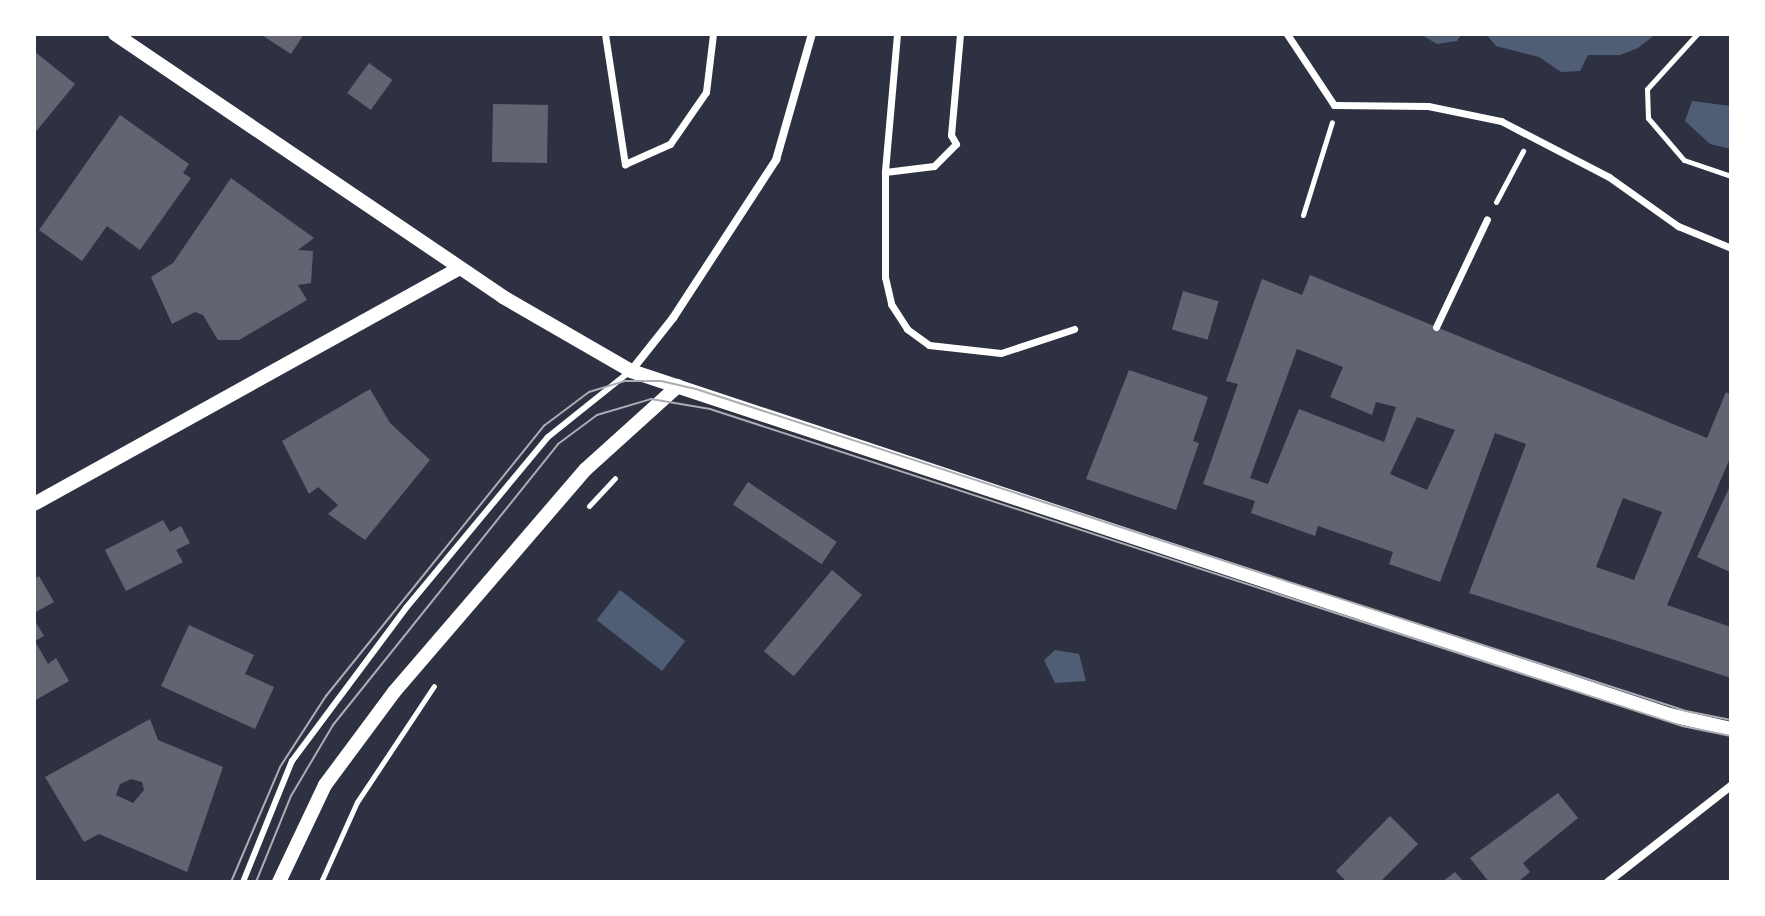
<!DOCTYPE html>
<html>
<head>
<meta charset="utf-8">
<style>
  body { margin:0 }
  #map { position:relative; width:1765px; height:916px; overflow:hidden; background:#2d3142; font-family:Commissioner,sans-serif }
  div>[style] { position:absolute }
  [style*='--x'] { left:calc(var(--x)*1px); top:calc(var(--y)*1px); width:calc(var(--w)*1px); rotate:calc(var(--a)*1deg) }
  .water>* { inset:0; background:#4f5d75; transform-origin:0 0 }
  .building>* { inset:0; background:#626471; transform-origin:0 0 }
  .path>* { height:5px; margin:-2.5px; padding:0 2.5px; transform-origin:2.5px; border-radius:2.5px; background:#fff }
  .service>* { height:6px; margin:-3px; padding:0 3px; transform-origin:3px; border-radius:3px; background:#fff }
  .pedestrian>* { height:7px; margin:-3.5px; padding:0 3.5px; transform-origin:3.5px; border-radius:3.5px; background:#fff }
  .minor>* { height:8px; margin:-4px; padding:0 4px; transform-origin:4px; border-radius:4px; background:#fff }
  .tertiary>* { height:14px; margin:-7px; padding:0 7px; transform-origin:7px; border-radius:7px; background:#fff }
  .tram>* { height:2px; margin:-1px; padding:0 1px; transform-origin:1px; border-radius:1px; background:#abadb3 }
  span { translate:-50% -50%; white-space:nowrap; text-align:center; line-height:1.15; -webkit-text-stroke:6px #fff; paint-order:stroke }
  .frame { position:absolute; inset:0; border:36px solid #fff; pointer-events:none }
</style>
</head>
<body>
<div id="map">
  <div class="water">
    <i style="clip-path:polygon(1420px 34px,1462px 34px,1457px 41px,1437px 44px)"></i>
    <i style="clip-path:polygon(1486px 34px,1656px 34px,1638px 48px,1620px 55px,1588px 55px,1580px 71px,1561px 72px,1539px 57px,1496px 46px)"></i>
    <i style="clip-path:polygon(1692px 101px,1731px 106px,1731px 149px,1710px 144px,1685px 121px)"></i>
    <i style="left:620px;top:590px;width:83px;height:38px;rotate:38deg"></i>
    <i style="clip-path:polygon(1055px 650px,1079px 654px,1086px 681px,1055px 683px,1044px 660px)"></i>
  </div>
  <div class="building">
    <i style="clip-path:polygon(260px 34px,304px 34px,291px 54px)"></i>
    <i style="clip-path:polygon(34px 51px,75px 84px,34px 134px)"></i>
    <i style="left:369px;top:63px;width:29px;height:37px;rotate:36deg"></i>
    <i style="left:493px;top:104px;width:55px;height:58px;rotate:1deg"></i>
    <i style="clip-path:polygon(120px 115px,189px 164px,183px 173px,191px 178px,140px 250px,107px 226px,82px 261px,39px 230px)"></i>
    <i style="clip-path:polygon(231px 178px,314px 238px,298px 250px,313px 251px,311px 283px,298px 285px,307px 300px,239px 340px,218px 340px,203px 315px,195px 312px,172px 324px,151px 277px,173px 263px)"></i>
    <i style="clip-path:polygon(evenodd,1310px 275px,1707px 438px,1726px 392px,1731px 395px,1731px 456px,1667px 605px,1731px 627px,1731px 678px,1469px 593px,1526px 444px,1495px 433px,1440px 582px,1389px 564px,1393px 552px,1318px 526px,1315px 536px,1251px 513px,1255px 501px,1203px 484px,1238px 384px,1226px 381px,1262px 279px,1302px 295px,1310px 275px,1297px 349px,1343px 367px,1330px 397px,1372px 415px,1376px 402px,1396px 407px,1384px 442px,1299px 409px,1268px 484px,1250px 478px,1297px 349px,1310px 275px,1417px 417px,1455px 430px,1427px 490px,1390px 474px,1417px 417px,1310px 275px,1623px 498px,1662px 512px,1634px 580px,1596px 567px,1623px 498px)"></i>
    <i style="left:1183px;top:291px;width:37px;height:40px;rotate:16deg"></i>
    <i style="clip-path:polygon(1129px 370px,1208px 397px,1193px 441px,1199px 443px,1176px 510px,1086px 479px)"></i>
    <i style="clip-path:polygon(370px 389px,390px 423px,430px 460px,365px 540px,328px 514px,338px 505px,318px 487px,309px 494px,282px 441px)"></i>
    <i style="left:748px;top:482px;width:107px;height:27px;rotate:34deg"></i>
    <i style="clip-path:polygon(1731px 484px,1731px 569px,1730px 572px,1697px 557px)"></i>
    <i style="clip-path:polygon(163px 520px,170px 532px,181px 526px,190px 543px,176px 550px,183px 562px,126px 591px,105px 550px)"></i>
    <i style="left:832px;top:570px;width:39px;height:106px;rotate:40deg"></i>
    <i style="clip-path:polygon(39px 576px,54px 602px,34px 613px,34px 579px)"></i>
    <i style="clip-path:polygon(34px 619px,44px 636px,35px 641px,48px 664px,56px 658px,69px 681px,34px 701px)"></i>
    <i style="clip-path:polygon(189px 625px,254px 655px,245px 674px,274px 687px,255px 729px,161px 686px)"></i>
    <i style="clip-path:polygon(evenodd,150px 719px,158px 740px,223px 767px,187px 872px,99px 834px,84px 842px,45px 777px,150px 719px,131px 779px,142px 782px,144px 790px,133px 803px,116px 795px,120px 784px,131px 779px)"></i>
    <i style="clip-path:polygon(1558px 793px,1578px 818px,1523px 863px,1530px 872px,1518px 882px,1489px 882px,1470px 858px)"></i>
    <i style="clip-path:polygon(1390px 816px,1418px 844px,1380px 882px,1347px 882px,1336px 871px)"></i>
    <i style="clip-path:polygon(1455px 872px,1464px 882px,1442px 882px)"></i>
  </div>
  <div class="path">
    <i style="--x:1697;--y:34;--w:74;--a:132.3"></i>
    <i style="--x:1647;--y:89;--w:29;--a:88"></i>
    <i style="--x:1648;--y:118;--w:55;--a:49.4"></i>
    <i style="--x:1684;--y:160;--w:50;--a:18.8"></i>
    <i style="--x:1496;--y:202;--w:58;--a:-62.1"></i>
    <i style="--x:1303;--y:215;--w:97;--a:-72.7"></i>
    <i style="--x:589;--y:506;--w:38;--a:-47"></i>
    <i style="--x:321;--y:882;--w:88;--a:-65.8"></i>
    <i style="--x:357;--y:802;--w:139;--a:-56.4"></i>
  </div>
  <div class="service">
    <i style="--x:243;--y:882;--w:131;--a:-68"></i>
    <i style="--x:292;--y:761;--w:191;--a:-53.3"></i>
    <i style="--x:406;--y:608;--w:222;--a:-50.3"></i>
    <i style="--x:548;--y:437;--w:104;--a:-38.7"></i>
  </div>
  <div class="pedestrian">
    <i style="--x:605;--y:34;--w:132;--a:81.3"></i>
    <i style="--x:625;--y:164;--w:49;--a:-24"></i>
    <i style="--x:670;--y:144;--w:63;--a:-55.3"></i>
    <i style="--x:706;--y:92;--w:58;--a:-83.1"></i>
    <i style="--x:897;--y:34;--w:139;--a:95"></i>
    <i style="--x:885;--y:172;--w:49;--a:-7"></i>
    <i style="--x:934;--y:166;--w:31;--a:-45"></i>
    <i style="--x:956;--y:144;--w:10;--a:-119"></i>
    <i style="--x:951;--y:135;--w:101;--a:-84.9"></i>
    <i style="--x:1287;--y:34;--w:85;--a:56.5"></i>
    <i style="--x:1334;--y:105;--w:94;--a:0.6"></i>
    <i style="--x:1428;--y:106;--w:75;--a:11.6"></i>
    <i style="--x:1501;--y:121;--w:122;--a:27.4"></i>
    <i style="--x:1609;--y:177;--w:85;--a:35.4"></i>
    <i style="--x:1678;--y:226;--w:57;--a:22.5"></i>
    <i style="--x:885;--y:172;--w:105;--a:90"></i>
    <i style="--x:885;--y:277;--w:28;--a:77"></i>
    <i style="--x:891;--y:304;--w:30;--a:57"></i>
    <i style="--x:907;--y:329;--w:27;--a:36"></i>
    <i style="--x:929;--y:345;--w:72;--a:6.3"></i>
    <i style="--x:1001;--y:353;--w:77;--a:-18.2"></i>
    <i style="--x:1436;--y:327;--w:119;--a:-64.7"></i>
  </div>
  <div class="minor">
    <i style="--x:631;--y:371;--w:68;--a:-51.6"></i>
    <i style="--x:673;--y:318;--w:189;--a:-56.9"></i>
    <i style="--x:776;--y:160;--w:131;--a:-74.1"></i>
    <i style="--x:1608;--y:882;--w:156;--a:-38"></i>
  </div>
  <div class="tertiary">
    <i style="--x:115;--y:34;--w:469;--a:34.1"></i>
    <i style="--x:503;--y:297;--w:148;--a:30"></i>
    <i style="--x:631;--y:371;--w:1094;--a:18.32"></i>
    <i style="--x:1670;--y:715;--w:63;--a:12.9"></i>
    <i style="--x:34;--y:504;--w:487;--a:-29"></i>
    <i style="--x:279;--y:882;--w:107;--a:-64.6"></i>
    <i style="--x:325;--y:785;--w:116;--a:-53.4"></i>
    <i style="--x:394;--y:692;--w:294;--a:-49.3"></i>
    <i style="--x:586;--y:469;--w:124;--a:-42.1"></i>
  </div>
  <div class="tram">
    <i style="--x:231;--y:882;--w:125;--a:-66.9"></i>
    <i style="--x:280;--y:767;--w:85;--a:-57.1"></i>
    <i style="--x:326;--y:696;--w:348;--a:-51.1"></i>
    <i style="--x:545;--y:425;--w:55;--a:-36.9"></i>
    <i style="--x:589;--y:392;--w:38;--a:-17"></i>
    <i style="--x:625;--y:381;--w:36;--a:0"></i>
    <i style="--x:661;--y:381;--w:36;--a:13"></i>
    <i style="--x:696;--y:389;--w:1041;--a:18.02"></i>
    <i style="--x:1686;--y:711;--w:46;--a:11.3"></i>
    <i style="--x:256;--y:882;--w:93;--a:-67.9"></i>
    <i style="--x:291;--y:796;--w:82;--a:-59.4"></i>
    <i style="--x:333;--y:725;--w:360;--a:-51.3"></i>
    <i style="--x:558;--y:444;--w:49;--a:-36.6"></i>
    <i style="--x:597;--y:415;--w:56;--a:-16.5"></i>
    <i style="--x:651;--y:399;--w:60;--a:9.6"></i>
    <i style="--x:710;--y:409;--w:1022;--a:18.06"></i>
    <i style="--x:1682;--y:726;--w:50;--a:11.5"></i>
  </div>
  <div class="frame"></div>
</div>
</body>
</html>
